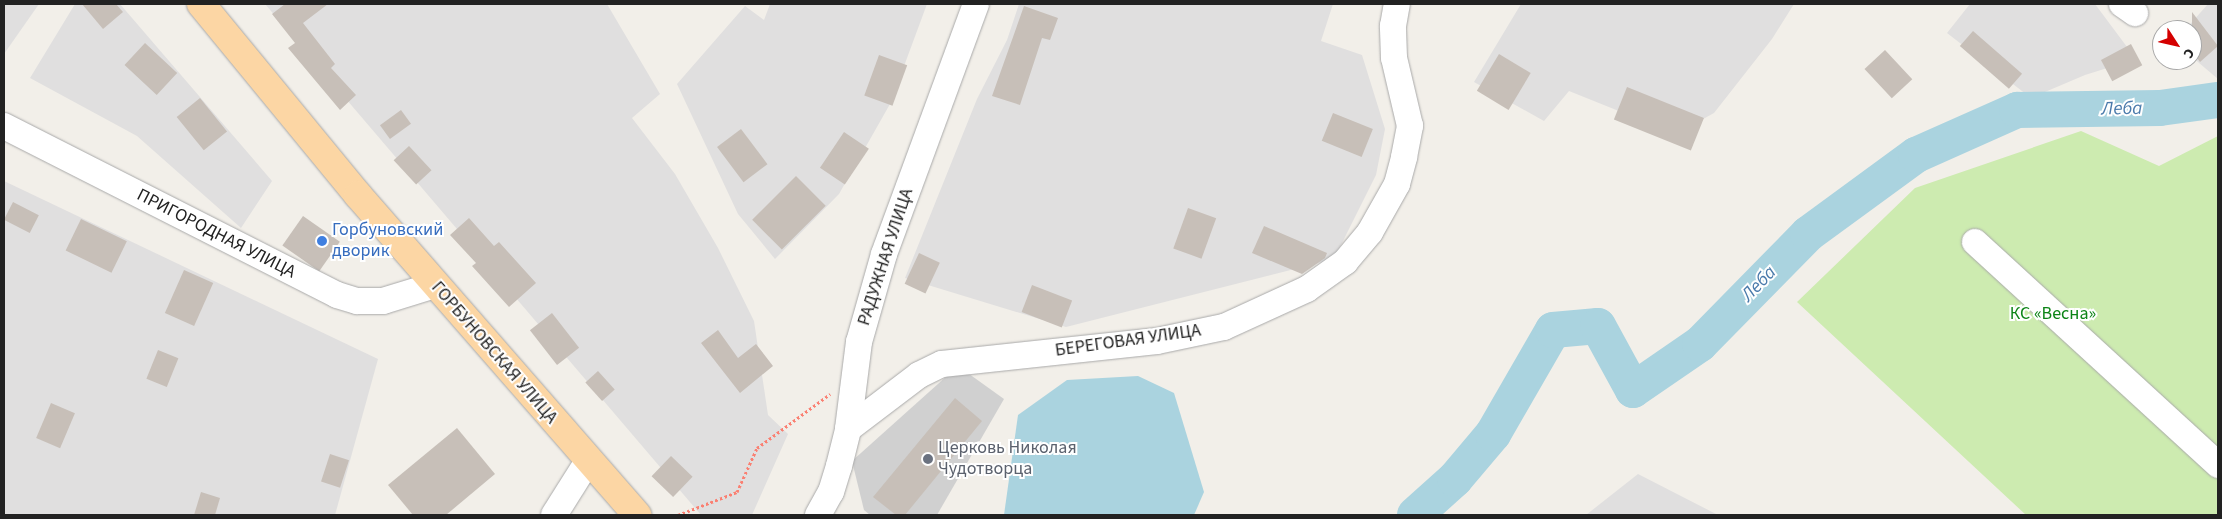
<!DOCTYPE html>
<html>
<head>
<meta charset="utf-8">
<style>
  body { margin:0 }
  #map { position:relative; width:2222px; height:519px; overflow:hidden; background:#f2efe9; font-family:"Source Sans 3",sans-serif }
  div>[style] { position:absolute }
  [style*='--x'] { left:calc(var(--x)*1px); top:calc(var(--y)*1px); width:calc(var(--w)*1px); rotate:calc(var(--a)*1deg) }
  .residential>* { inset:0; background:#e0dfdf }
  .religious>* { inset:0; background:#d0d0d0 }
  .grass>* { inset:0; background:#cdebb0 }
  .water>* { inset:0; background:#aad3df }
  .river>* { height:36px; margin:-18px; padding:0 18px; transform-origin:18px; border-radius:18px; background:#aad3df }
  .building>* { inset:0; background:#c7bfb8; transform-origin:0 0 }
  .path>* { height:3px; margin-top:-1.5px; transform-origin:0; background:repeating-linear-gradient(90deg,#fa8072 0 2.5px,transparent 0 5px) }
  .roads { filter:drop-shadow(0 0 1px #a9a9a9) drop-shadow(0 0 1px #a9a9a9) }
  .minor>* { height:26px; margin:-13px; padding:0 13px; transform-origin:13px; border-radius:13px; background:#fff }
  .major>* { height:28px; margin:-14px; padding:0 14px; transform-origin:14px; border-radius:14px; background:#fcd6a4 }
  .dots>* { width:14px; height:14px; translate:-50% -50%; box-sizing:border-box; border:2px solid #fff; border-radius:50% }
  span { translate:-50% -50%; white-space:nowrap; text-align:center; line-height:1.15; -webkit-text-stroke:4px #fff; paint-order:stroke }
  .shop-label { font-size:18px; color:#366cbe }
  .left { translate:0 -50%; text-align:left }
  .street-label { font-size:18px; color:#222 }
  .park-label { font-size:18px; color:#0c8416 }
  .worship-label { font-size:18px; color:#5b616d }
  .water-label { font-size:19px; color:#4a7aab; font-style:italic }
  .frame { position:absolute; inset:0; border:5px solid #222; pointer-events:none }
  .north { position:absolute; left:2152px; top:20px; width:50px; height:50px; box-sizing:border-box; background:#fff; border:1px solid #a7a7a7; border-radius:50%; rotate:125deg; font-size:14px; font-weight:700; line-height:20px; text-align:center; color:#222 }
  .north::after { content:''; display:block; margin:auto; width:18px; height:22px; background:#d40000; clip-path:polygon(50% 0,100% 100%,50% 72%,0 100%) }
</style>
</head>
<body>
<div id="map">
  <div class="residential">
    <i style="clip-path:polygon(4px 4px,39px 4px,4px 54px)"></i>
    <i style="clip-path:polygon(75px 4px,120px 4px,272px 181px,241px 228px,137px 136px,30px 78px)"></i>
    <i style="clip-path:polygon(265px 4px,607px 4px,660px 94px,632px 118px,675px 174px,718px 248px,754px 321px,768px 415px,788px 434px,752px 515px,701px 515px)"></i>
    <i style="clip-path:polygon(770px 4px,927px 4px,890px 104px,839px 194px,775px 259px,738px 214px,677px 84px,745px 6px,764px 20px)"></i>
    <i style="clip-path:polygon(1019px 4px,1333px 4px,1321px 41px,1362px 55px,1385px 129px,1376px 175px,1334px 259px,1066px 327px,905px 278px,977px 99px,1007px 40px)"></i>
    <i style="clip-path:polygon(1521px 4px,1794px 4px,1772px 39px,1714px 113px,1676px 134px,1569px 91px,1544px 121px,1474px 82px)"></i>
    <i style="clip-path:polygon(1970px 4px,2095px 4px,2136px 59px,2085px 75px,2031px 98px,1947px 33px)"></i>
    <i style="clip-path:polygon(2208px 4px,2218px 4px,2218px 79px,2192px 57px,2192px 30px,2185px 30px)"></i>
    <i style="clip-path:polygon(4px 181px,378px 359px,335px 515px,4px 515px)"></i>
    <i style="clip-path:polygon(1638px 474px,1718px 515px,1586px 515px)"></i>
  </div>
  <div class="religious">
    <i style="clip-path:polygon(958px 366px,1004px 399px,937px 515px,870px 515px,864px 510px,852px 461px)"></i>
  </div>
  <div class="grass">
    <i style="clip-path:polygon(2081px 131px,2159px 166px,2218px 136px,2218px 515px,2026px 515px,1797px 302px,1915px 188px)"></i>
  </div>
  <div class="water">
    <i style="clip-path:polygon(1138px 376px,1174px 393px,1204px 492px,1194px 515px,1004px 515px,1018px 415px,1067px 380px)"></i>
  </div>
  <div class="river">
    <i style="--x:1415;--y:515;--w:54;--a:-42"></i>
    <i style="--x:1455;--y:479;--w:59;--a:-49.8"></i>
    <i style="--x:1493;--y:434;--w:120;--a:-60"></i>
    <i style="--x:1553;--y:330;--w:45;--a:-5.1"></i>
    <i style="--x:1598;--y:326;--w:73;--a:61.3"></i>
    <i style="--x:1633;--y:390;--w:81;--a:-34.5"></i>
    <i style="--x:1700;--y:344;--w:154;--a:-45.5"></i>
    <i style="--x:1808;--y:234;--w:134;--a:-36.2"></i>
    <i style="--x:1916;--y:155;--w:111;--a:-24"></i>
    <i style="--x:2017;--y:110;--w:143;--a:-0.8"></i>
    <i style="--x:2160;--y:108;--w:59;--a:-7.9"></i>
  </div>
  <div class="building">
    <i style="clip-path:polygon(82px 4px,116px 4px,123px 12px,103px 29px)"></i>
    <i style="clip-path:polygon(285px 4px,328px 4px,303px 23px,335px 64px,331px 68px,356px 95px,340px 110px,288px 48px,295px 43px,272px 14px)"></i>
    <i style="clip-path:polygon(1024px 6px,1058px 18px,1050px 40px,1042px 38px,1020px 105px,992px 96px)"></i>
    <i style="clip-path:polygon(2192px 12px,2218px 46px,2200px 62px,2192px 51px)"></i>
    <i style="left:1973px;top:31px;width:65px;height:20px;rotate:41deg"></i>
    <i style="left:145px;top:43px;width:44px;height:30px;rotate:43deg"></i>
    <i style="left:2131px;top:44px;width:24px;height:34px;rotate:62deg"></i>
    <i style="left:1885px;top:50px;width:40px;height:28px;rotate:47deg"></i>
    <i style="left:1499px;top:54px;width:37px;height:43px;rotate:31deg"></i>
    <i style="left:879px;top:55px;width:30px;height:43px;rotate:20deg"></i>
    <i style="left:1627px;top:87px;width:83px;height:35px;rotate:22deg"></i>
    <i style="left:200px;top:98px;width:43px;height:30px;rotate:51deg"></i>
    <i style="left:401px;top:110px;width:17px;height:26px;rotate:54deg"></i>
    <i style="left:1333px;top:113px;width:43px;height:30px;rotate:22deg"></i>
    <i style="left:741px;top:129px;width:44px;height:30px;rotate:53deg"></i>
    <i style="left:844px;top:132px;width:30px;height:43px;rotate:34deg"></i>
    <i style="left:409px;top:146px;width:33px;height:21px;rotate:47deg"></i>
    <i style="left:796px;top:176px;width:42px;height:62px;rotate:45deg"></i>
    <i style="left:13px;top:202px;width:29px;height:20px;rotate:27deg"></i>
    <i style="left:1188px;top:208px;width:30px;height:43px;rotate:20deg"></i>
    <i style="left:303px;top:216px;width:45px;height:36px;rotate:35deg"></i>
    <i style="clip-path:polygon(469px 218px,494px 246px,499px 242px,536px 283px,509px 307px,472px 266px,476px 263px,450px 235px)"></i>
    <i style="left:81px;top:219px;width:51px;height:35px;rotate:26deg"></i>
    <i style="clip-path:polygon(1264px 226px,1327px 253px,1325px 258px,1302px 274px,1252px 253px)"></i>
    <i style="left:919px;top:253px;width:23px;height:34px;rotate:25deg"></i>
    <i style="left:184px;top:270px;width:32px;height:47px;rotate:24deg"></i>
    <i style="left:1032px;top:285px;width:43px;height:29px;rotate:21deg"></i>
    <i style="left:552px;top:313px;width:44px;height:28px;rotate:52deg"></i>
    <i style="clip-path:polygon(718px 330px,738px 358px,756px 344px,773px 366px,740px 393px,701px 343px)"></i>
    <i style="left:158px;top:350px;width:22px;height:31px;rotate:22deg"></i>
    <i style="left:598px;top:371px;width:25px;height:17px;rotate:48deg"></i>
    <i style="clip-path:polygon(955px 398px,982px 421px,905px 515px,896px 515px,873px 497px)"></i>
    <i style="left:51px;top:403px;width:26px;height:38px;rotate:23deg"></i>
    <i style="clip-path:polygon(457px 428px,495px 474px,446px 515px,413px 515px,388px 485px)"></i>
    <i style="left:330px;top:454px;width:20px;height:29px;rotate:18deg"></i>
    <i style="left:671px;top:456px;width:30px;height:28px;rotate:44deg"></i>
    <i style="clip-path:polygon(201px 492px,220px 498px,215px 515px,194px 515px)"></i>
  </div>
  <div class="path">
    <i style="--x:678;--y:515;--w:63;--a:-21.3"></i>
    <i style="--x:737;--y:492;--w:48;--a:-65.6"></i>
    <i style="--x:757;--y:448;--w:91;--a:-36.5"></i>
  </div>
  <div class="roads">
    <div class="minor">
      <i style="--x:2122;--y:4;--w:16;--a:35"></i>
      <i style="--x:4;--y:126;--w:373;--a:26.9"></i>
      <i style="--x:337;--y:295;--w:21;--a:17"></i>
      <i style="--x:357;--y:301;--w:26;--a:0"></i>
      <i style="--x:383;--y:301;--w:54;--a:-17.1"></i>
      <i style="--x:1975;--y:242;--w:330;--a:42.5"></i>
      <i style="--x:848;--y:429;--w:89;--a:-37.3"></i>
      <i style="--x:919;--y:375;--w:25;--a:-26"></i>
      <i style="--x:942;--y:364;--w:216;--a:-6.1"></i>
      <i style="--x:1157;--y:341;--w:68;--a:-11.8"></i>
      <i style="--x:1224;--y:327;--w:91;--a:-24.6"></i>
      <i style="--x:1307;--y:289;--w:47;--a:-35.4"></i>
      <i style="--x:1345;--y:262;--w:39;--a:-50"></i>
      <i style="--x:1370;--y:232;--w:55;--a:-60.6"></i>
      <i style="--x:1397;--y:184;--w:28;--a:-75"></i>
      <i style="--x:1404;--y:157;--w:32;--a:-79"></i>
      <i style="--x:1410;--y:126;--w:70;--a:-103.2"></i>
      <i style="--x:1394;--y:58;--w:32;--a:-92"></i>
      <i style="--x:1393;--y:26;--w:22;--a:-80"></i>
      <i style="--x:554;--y:515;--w:64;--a:-57.8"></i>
      <i style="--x:818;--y:515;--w:26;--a:-61"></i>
      <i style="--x:831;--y:492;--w:27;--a:-73"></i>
      <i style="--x:839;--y:466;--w:38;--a:-76"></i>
      <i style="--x:848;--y:429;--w:88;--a:-82.8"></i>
      <i style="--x:859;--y:342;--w:91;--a:-74.1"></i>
      <i style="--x:884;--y:254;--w:266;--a:-69.8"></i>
    </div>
    <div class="major">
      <i style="--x:201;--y:4;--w:247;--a:50.6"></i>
      <i style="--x:358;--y:195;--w:425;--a:48.9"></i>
    </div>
  </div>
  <div class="dots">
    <i style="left:322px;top:241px;background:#3f7fe0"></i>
    <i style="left:928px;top:459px;background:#6b7280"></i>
  </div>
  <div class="shop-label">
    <span class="left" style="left:332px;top:241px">Горбуновский<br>дворик</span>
  </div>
  <div class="street-label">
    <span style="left:216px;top:234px;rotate:27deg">ПРИГОРОДНАЯ УЛИЦА</span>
    <span style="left:886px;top:257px;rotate:-72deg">РАДУЖНАЯ УЛИЦА</span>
    <span style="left:1128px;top:341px;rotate:-8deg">БЕРЕГОВАЯ УЛИЦА</span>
    <span style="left:494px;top:353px;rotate:49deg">ГОРБУНОВСКАЯ УЛИЦА</span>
  </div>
  <div class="park-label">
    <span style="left:2053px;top:314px">КС «Весна»</span>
  </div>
  <div class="worship-label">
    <span class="left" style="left:938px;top:459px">Церковь Николая<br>Чудотворца</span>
  </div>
  <div class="water-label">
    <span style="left:2122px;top:109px;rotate:-1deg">Леба</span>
    <span style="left:1759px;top:284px;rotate:-46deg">Леба</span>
  </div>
  <div class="frame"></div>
  <div class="north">С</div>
</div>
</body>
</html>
